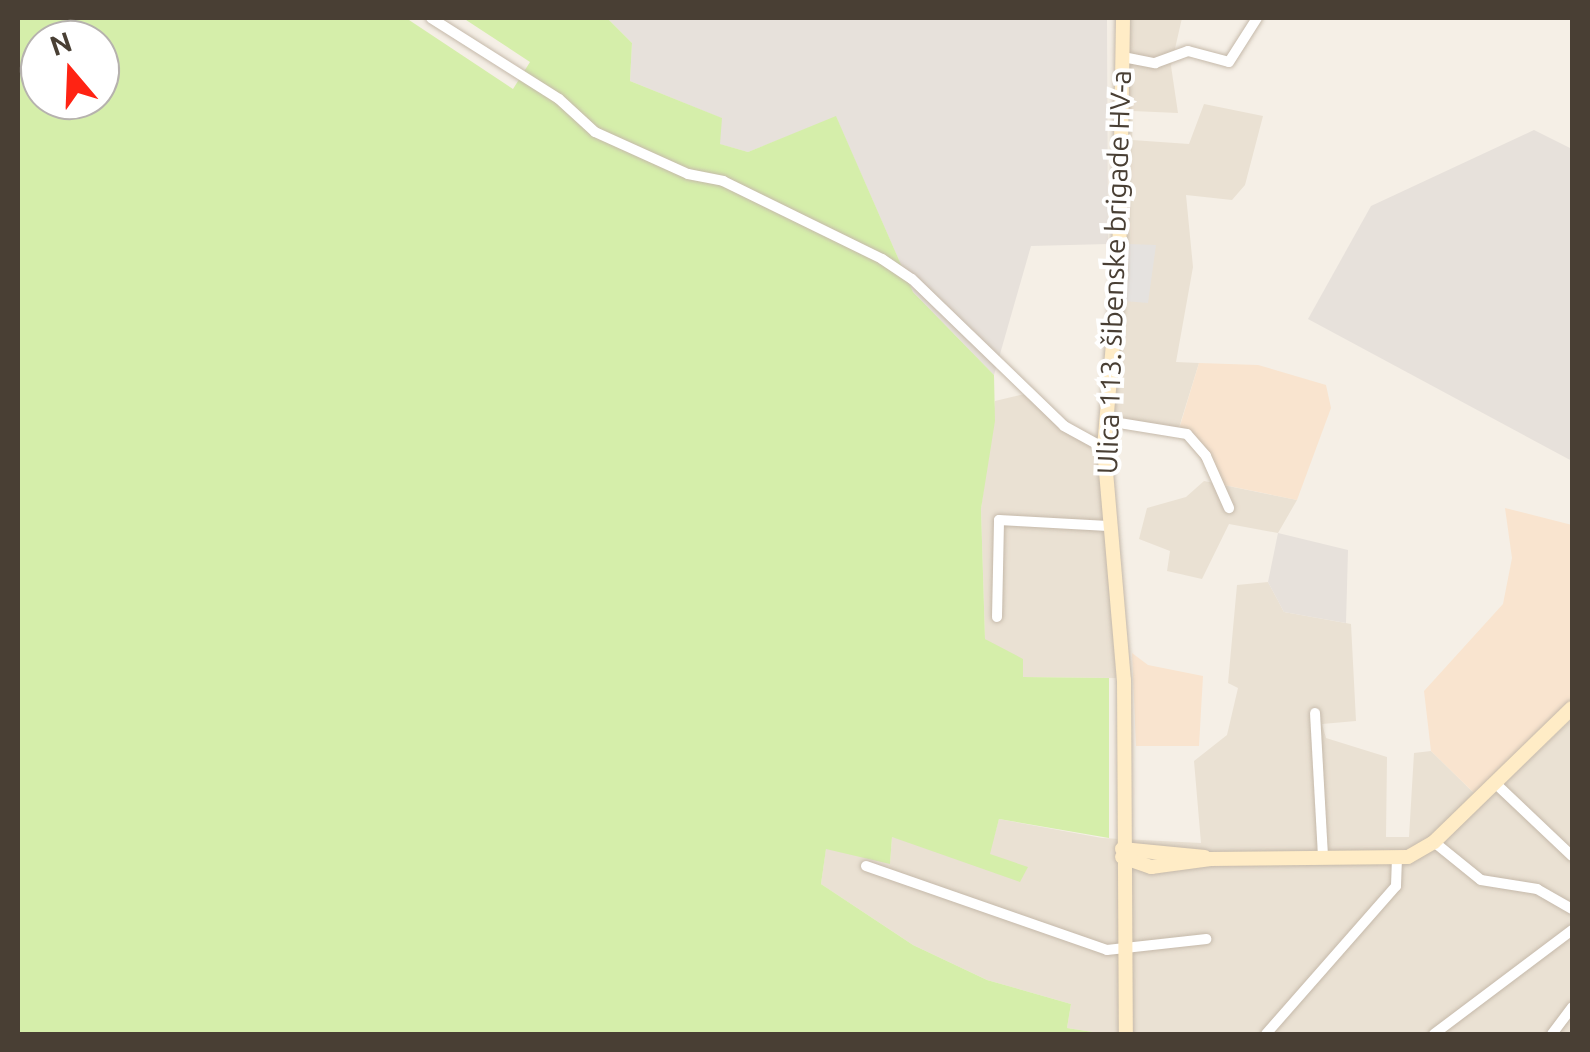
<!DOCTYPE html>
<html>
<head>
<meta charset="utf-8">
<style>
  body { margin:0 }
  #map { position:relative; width:1590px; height:1052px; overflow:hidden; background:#f5efe6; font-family:Ubuntu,sans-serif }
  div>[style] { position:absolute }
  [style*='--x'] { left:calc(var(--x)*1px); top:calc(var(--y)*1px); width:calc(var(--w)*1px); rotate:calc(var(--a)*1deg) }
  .residential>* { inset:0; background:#eae1d3 }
  .commercial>* { inset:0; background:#f9e4cf }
  .industrial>* { inset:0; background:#e7e1db }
  .green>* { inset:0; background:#d5eeaa }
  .parking>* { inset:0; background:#e5e2df }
  .roads { filter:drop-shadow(0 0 2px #c5b9aa) drop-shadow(0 0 2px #c5b9aa) }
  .street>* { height:10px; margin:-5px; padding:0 5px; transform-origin:5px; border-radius:5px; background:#fff }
  .secondary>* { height:14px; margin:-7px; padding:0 7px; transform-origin:7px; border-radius:7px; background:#ffecc6 }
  span { translate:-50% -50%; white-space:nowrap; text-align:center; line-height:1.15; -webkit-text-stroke:8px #fff; paint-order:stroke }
  .street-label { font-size:28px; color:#493f34 }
  .frame { position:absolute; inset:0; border:20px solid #493f34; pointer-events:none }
  .north { position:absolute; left:20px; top:20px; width:100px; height:100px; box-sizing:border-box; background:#fff; border:2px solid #b6b2ae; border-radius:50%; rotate:341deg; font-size:28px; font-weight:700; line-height:40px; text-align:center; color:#493f34 }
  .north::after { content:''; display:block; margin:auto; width:35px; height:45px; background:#ff2313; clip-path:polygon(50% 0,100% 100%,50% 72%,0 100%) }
</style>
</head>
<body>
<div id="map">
  <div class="residential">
    <i style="clip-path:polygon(1123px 18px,1182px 18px,1171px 66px,1178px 113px,1133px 111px,1132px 140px,1189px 144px,1204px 104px,1263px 116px,1245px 185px,1232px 200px,1186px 195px,1193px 267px,1176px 362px,1199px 363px,1177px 434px,1111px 428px,1128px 169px)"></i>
    <i style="clip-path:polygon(1029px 393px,1059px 428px,1100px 452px,1116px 678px,1022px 677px,985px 639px,981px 509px,995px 401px)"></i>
    <i style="clip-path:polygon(1204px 481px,1297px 500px,1278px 533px,1229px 524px,1202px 579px,1167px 571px,1170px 551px,1139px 539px,1147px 508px,1186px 497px)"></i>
    <i style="clip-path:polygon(1268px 582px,1284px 612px,1351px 624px,1356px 721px,1322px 724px,1326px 738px,1387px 757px,1386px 837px,1409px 837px,1414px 753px,1431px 751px,1484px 803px,1572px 719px,1572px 1034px,1106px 1034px,1067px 1028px,1071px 1004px,987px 980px,913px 945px,821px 884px,826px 848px,890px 863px,892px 837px,989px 854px,999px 819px,1102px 838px,1201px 843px,1194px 761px,1227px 735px,1238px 688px,1228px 683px,1237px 585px)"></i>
  </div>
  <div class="commercial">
    <i style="clip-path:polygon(1199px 363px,1258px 365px,1326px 385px,1331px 408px,1297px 500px,1219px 484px,1179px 429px)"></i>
    <i style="clip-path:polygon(1505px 508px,1572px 525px,1572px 700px,1476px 795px,1431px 751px,1424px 691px,1503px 604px,1512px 558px)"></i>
    <i style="clip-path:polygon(1132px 653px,1148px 665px,1203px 676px,1199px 746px,1136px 746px)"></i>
  </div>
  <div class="industrial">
    <i style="clip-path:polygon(607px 18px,1107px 18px,1108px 244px,1031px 246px,994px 375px,913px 292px,836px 117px,748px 152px,719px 144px,721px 118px,630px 81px,632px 43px)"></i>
    <i style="clip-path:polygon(1534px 130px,1572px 149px,1572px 461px,1308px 319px,1371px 206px)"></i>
    <i style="clip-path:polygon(1278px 533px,1348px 550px,1346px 623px,1284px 612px,1268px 582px)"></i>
  </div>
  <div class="green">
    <i style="clip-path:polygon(evenodd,18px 18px,406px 18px,513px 89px,530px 62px,463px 18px,607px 18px,632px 43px,630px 81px,722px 118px,720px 144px,748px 152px,836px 116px,913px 292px,994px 375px,995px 421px,981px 509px,985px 639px,1023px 659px,1023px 677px,1109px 678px,1109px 838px,999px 819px,990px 854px,1028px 867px,1020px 882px,892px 837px,890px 864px,826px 849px,821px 884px,913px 945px,987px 980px,1071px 1004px,1067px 1028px,1106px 1034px,18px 1034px,18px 18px,40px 40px,100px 40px,100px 100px,40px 100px,40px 40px)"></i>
  </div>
  <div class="parking">
    <i style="clip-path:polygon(1128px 244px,1156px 245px,1148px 303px,1124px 301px)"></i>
  </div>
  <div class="roads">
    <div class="street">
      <i style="--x:431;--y:18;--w:151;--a:32.3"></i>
      <i style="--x:559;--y:99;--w:49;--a:42.5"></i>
      <i style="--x:595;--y:132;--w:102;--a:24.3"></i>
      <i style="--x:688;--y:174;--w:36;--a:11"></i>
      <i style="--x:723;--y:181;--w:177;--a:26.1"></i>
      <i style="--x:882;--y:259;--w:36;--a:34"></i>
      <i style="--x:912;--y:279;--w:211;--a:44"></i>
      <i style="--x:1064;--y:426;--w:46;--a:28.8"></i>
      <i style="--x:1123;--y:57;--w:33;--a:11"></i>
      <i style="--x:1155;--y:63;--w:35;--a:-20"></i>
      <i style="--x:1188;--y:51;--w:42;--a:15"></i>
      <i style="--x:1229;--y:62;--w:52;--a:-57.5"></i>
      <i style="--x:1107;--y:421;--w:81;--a:9.2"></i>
      <i style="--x:1187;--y:434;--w:29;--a:49"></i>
      <i style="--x:1206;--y:456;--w:57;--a:66.1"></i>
      <i style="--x:997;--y:617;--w:97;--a:-88.8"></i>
      <i style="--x:999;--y:520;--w:109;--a:3.2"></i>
      <i style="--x:1315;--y:713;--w:145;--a:86.8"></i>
      <i style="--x:1495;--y:783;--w:106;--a:43.5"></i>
      <i style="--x:1434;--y:842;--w:60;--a:39"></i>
      <i style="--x:1481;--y:880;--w:57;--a:9.1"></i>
      <i style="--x:1537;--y:889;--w:40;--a:29.7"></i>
      <i style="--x:866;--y:866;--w:255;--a:19.2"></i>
      <i style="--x:1107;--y:950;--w:100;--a:-6.3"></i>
      <i style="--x:1266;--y:1034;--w:197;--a:-48.7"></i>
      <i style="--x:1396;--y:886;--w:28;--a:-88"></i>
      <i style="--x:1434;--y:1034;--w:173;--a:-37"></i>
      <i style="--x:1552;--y:1034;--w:34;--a:-53"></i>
    </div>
    <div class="secondary">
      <i style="--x:1123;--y:18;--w:255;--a:90.9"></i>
      <i style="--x:1119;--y:273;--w:176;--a:94.9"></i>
      <i style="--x:1104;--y:448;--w:233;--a:85.1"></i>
      <i style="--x:1124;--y:680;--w:354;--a:89.7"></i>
      <i style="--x:1122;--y:849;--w:83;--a:5.5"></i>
      <i style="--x:1122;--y:857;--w:31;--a:19"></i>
      <i style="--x:1151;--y:867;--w:60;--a:-7.7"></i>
      <i style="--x:1210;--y:859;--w:198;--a:-0.6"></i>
      <i style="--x:1408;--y:857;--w:30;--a:-30"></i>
      <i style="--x:1434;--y:842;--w:192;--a:-44.2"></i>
    </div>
  </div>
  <div class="street-label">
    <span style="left:1114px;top:272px;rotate:-88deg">Ulica 113. šibenske brigade HV-a</span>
  </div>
  <div class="frame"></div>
  <div class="north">N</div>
</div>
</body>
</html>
